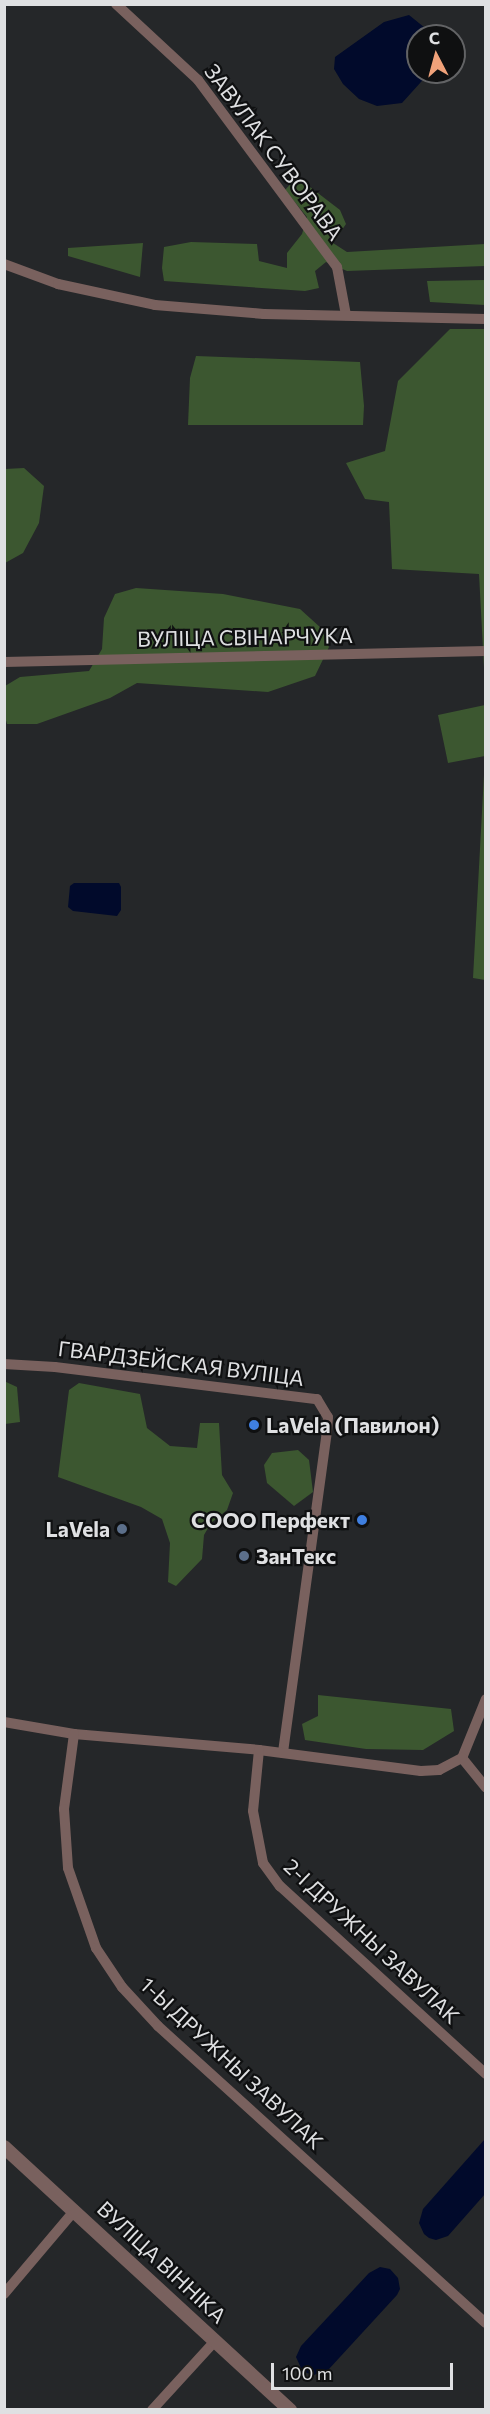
<!DOCTYPE html>
<html>
<head>
<meta charset="utf-8">
<style>
  body { margin:0 }
  #map { position:relative; width:490px; height:2414px; overflow:hidden; background:#252729; font-family:Commissioner,sans-serif }
  div>[style] { position:absolute }
  [style*='--x'] { left:calc(var(--x)*1px); top:calc(var(--y)*1px); width:calc(var(--w)*1px); rotate:calc(var(--a)*1deg) }
  .forest>* { inset:0; background:#3c5730 }
  .water>* { inset:0; background:#010a2b }
  .minor>* { height:10px; margin:-5px; padding:0 5px; transform-origin:5px; border-radius:5px; background:#79615e }
  .tertiary>* { height:14px; margin:-7px; padding:0 7px; transform-origin:7px; border-radius:7px; background:#79615e }
  .dots>* { width:16px; height:16px; translate:-50% -50%; box-sizing:border-box; border:3px solid #0f1011; border-radius:50% }
  span { translate:-50% -50%; white-space:nowrap; text-align:center; line-height:1.15; -webkit-text-stroke:4.5px #0f1011; paint-order:stroke }
  .street-label { font-size:21px; color:#dfe0e2 }
  .poi-label { font-size:21px; color:#dfe0e2; font-weight:700 }
  .left { translate:0 -50%; text-align:left }
  .right { translate:-100% -50%; text-align:right }
  .frame { position:absolute; inset:0; border:6px solid #dfe0e2; pointer-events:none }
  .north { position:absolute; left:406px; top:24px; width:60px; height:60px; box-sizing:border-box; background:#0f1011; border:2px solid #626365; border-radius:50%; rotate:354deg; font-size:16px; font-weight:700; line-height:24px; text-align:center; color:#dfe0e2 }
  .north::after { content:''; display:block; margin:auto; width:21px; height:27px; background:#f0a27a; clip-path:polygon(50% 0,100% 100%,50% 72%,0 100%) }
  .scale { position:absolute; left:271px; top:2363px; width:182px; height:27px; box-sizing:border-box; border:3px solid #dfe0e2; border-top:0; padding-left:8px; font-size:18px; line-height:21px; white-space:nowrap; color:#dfe0e2; -webkit-text-stroke:4px #0f1011; paint-order:stroke }
</style>
</head>
<body>
<div id="map">
  <div class="forest">
    <i style="clip-path:polygon(297px 177px,340px 210px,346px 224px,333px 243px,347px 252px,485px 244px,485px 266px,347px 271px,326px 262px,315px 271px,319px 288px,305px 291px,164px 281px,162px 268px,164px 247px,191px 242px,257px 244px,259px 261px,287px 268px,287px 253px,302px 234px,307px 217px,285px 190px)"></i>
    <i style="clip-path:polygon(143px 243px,140px 277px,68px 256px,68px 248px)"></i>
    <i style="clip-path:polygon(485px 280px,485px 305px,430px 302px,427px 281px)"></i>
    <i style="clip-path:polygon(450px 329px,485px 329px,485px 687px,479px 574px,392px 569px,389px 502px,365px 499px,346px 463px,385px 451px,398px 381px)"></i>
    <i style="clip-path:polygon(196px 356px,360px 362px,364px 406px,363px 425px,188px 425px,190px 378px)"></i>
    <i style="clip-path:polygon(24px 468px,44px 486px,39px 523px,23px 553px,5px 563px,5px 469px)"></i>
    <i style="clip-path:polygon(136px 588px,223px 594px,300px 609px,321px 628px,329px 647px,315px 676px,268px 692px,137px 683px,110px 698px,37px 724px,7px 724px,5px 717px,5px 686px,20px 677px,89px 671px,102px 649px,104px 618px,115px 594px)"></i>
    <i style="clip-path:polygon(485px 705px,486px 705px,485px 980px,473px 978px,485px 756px,448px 763px,438px 715px)"></i>
    <i style="clip-path:polygon(4px 1381px,17px 1387px,20px 1422px,5px 1424px)"></i>
    <i style="clip-path:polygon(79px 1383px,140px 1394px,147px 1428px,170px 1446px,197px 1448px,200px 1423px,219px 1423px,222px 1475px,233px 1493px,227px 1510px,211px 1523px,204px 1535px,202px 1559px,176px 1586px,168px 1582px,170px 1543px,162px 1519px,141px 1507px,58px 1477px,69px 1390px)"></i>
    <i style="clip-path:polygon(298px 1450px,309px 1460px,313px 1492px,294px 1506px,267px 1483px,264px 1465px,272px 1453px)"></i>
    <i style="clip-path:polygon(318px 1695px,451px 1709px,454px 1731px,423px 1750px,366px 1749px,305px 1740px,302px 1724px,318px 1716px)"></i>
  </div>
  <div class="water">
    <i style="clip-path:polygon(409px 15px,435px 36px,418px 36px,418px 72px,430px 72px,402px 103px,377px 106px,359px 99px,343px 84px,334px 69px,335px 57px,384px 22px)"></i>
    <i style="clip-path:polygon(74px 883px,119px 883px,121px 887px,121px 910px,117px 916px,73px 911px,68px 907px,70px 886px)"></i>
    <i style="clip-path:polygon(485px 2139px,485px 2194px,448px 2236px,436px 2240px,429px 2238px,424px 2234px,419px 2223px,423px 2209px)"></i>
    <i style="clip-path:polygon(380px 2267px,390px 2269px,398px 2278px,400px 2289px,397px 2295px,329px 2369px,314px 2375px,307px 2373px,301px 2368px,296px 2357px,301px 2346px,369px 2273px)"></i>
  </div>
  <div class="minor">
    <i style="--x:116;--y:4;--w:112;--a:42.8"></i>
    <i style="--x:198;--y:80;--w:233;--a:53.4"></i>
    <i style="--x:337;--y:267;--w:49;--a:79.4"></i>
    <i style="--x:4;--y:264;--w:58;--a:20.3"></i>
    <i style="--x:58;--y:284;--w:99;--a:12.2"></i>
    <i style="--x:155;--y:305;--w:109;--a:4.7"></i>
    <i style="--x:264;--y:314;--w:222;--a:1.3"></i>
    <i style="--x:4;--y:662;--w:482;--a:-1.3"></i>
    <i style="--x:4;--y:1364;--w:51;--a:3.4"></i>
    <i style="--x:55;--y:1367;--w:264;--a:7"></i>
    <i style="--x:317;--y:1399;--w:21;--a:59"></i>
    <i style="--x:328;--y:1417;--w:14;--a:94"></i>
    <i style="--x:327;--y:1431;--w:325;--a:97.8"></i>
    <i style="--x:486;--y:1699;--w:64;--a:112.1"></i>
    <i style="--x:462;--y:1758;--w:38;--a:51"></i>
    <i style="--x:4;--y:1722;--w:71;--a:9.7"></i>
    <i style="--x:74;--y:1734;--w:186;--a:4.9"></i>
    <i style="--x:259;--y:1750;--w:163;--a:7.4"></i>
    <i style="--x:421;--y:1771;--w:18;--a:-3"></i>
    <i style="--x:439;--y:1770;--w:26;--a:-28"></i>
    <i style="--x:74;--y:1734;--w:76;--a:97.6"></i>
    <i style="--x:64;--y:1809;--w:59;--a:86.1"></i>
    <i style="--x:68;--y:1868;--w:85;--a:70.7"></i>
    <i style="--x:96;--y:1948;--w:47;--a:56.3"></i>
    <i style="--x:122;--y:1987;--w:53;--a:47.3"></i>
    <i style="--x:158;--y:2026;--w:442;--a:42.2"></i>
    <i style="--x:259;--y:1750;--w:61;--a:95.6"></i>
    <i style="--x:253;--y:1811;--w:53;--a:79.1"></i>
    <i style="--x:263;--y:1863;--w:29;--a:54"></i>
    <i style="--x:280;--y:1886;--w:279;--a:42.4"></i>
    <i style="--x:4;--y:2294;--w:110;--a:-49.8"></i>
    <i style="--x:152;--y:2410;--w:95;--a:-47.6"></i>
  </div>
  <div class="tertiary">
    <i style="--x:4;--y:2147;--w:389;--a:42.6"></i>
  </div>
  <div class="dots">
    <i style="left:254px;top:1425px;background:#3f7fe0"></i>
    <i style="left:362px;top:1520px;background:#3f7fe0"></i>
    <i style="left:122px;top:1529px;background:#5c6f8a"></i>
    <i style="left:244px;top:1556px;background:#5c6f8a"></i>
  </div>
  <div class="street-label">
    <span style="left:274px;top:152px;rotate:53deg">ЗАВУЛАК СУВОРАВА</span>
    <span style="left:245px;top:637px;rotate:-1deg">ВУЛІЦА СВІНАРЧУКА</span>
    <span style="left:181px;top:1363px;rotate:7deg">ГВАРДЗЕЙСКАЯ ВУЛІЦА</span>
    <span style="left:372px;top:1941px;rotate:43deg">2-І ДРУЖНЫ ЗАВУЛАК</span>
    <span style="left:232px;top:2063px;rotate:43deg">1-Ы ДРУЖНЫ ЗАВУЛАК</span>
    <span style="left:162px;top:2262px;rotate:43deg">ВУЛІЦА ВІННІКА</span>
  </div>
  <div class="poi-label">
    <span class="left" style="left:266px;top:1425px">LaVela (Павилон)</span>
    <span class="right" style="left:350px;top:1520px">СООО Перфект</span>
    <span class="right" style="left:110px;top:1529px">LaVela</span>
    <span class="left" style="left:256px;top:1556px">ЗанТекс</span>
  </div>
  <div class="frame"></div>
  <div class="north">С</div>
  <div class="scale">100 m</div>
</div>
</body>
</html>
